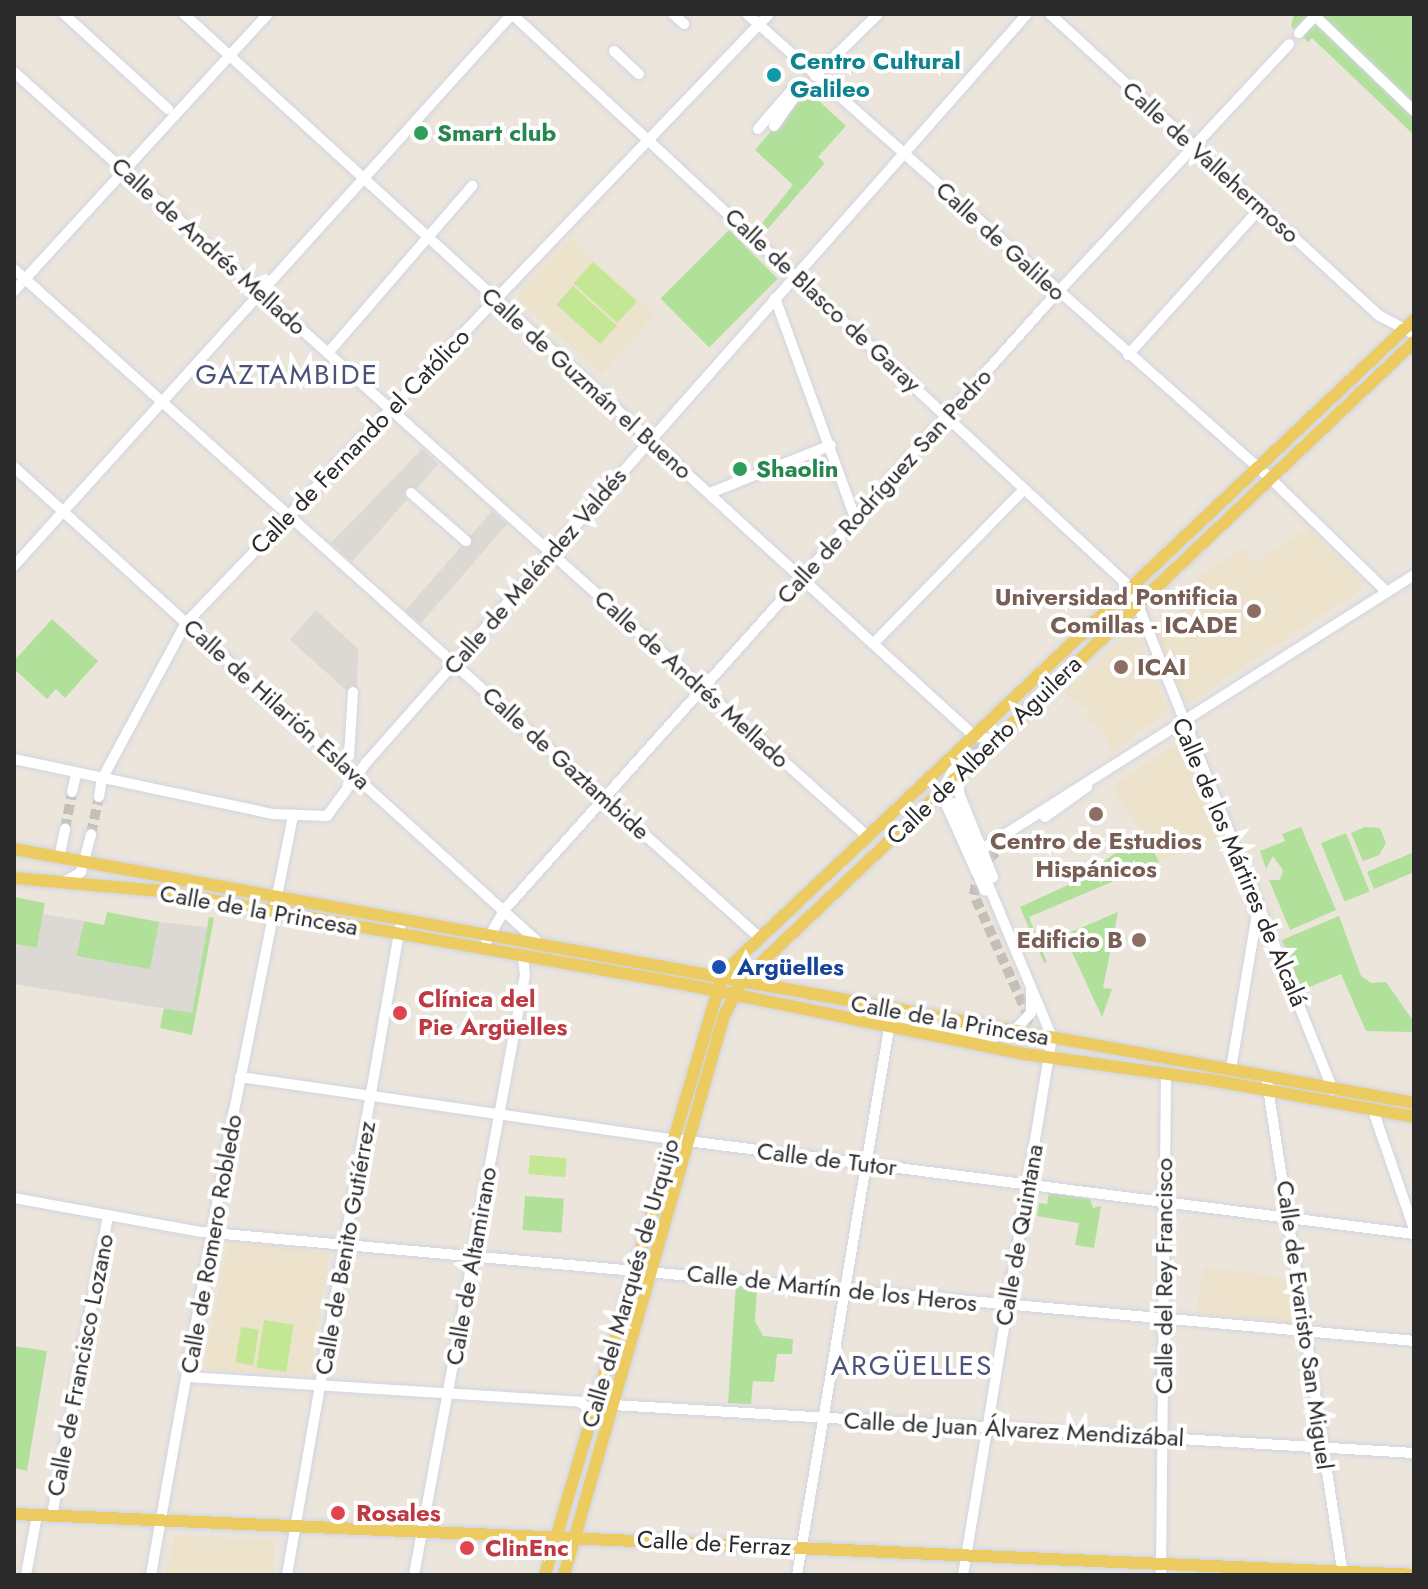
<!DOCTYPE html>
<html>
<head>
<meta charset="utf-8">
<style>
  body { margin:0 }
  #map { position:relative; width:1428px; height:1589px; overflow:hidden; background:#ebe5dc; font-family:Jost,sans-serif }
  div>[style] { position:absolute }
  [style*='--x'] { left:calc(var(--x)*1px); top:calc(var(--y)*1px); width:calc(var(--w)*1px); rotate:calc(var(--a)*1deg) }
  .education>* { inset:0; background:#ede2cc }
  .green>* { inset:0; background:#b1e09a; transform-origin:0 0 }
  .pitch>* { inset:0; background:#c4e796; transform-origin:0 0 }
  .plaza>* { inset:0; background:#dcd8d3; transform-origin:0 0 }
  .minor-tunnel>* { height:10px; margin-top:-5px; transform-origin:0; background:repeating-linear-gradient(90deg,#c4c0b8 0 10px,transparent 0 15px) }
  .roads { filter:drop-shadow(0 0 2px #d1d4e2) drop-shadow(0 0 2px #d1d4e2) }
  .minor>* { height:10px; margin:-5px; padding:0 5px; transform-origin:5px; border-radius:5px; background:#fff }
  .major>* { height:12px; margin:-6px; padding:0 6px; transform-origin:6px; border-radius:6px; background:#eccc61 }
  .dots>* { width:22px; height:22px; translate:-50% -50%; box-sizing:border-box; border:4px solid #fff; border-radius:50% }
  span { translate:-50% -50%; white-space:nowrap; text-align:center; line-height:1.15; -webkit-text-stroke:8px #fff; paint-order:stroke }
  .culture-label { font-size:24px; color:#0d838f; font-weight:700 }
  .left { translate:0 -50%; text-align:left }
  .leisure-label { font-size:24px; color:#27864d; font-weight:700 }
  .street-label { font-size:24px; color:#2a2a2a }
  .education-label { font-size:24px; color:#785e54; font-weight:700 }
  .right { translate:-100% -50%; text-align:right }
  .transit-label { font-size:24px; color:#164399; font-weight:700 }
  .health-label { font-size:24px; color:#be3a42; font-weight:700 }
  .quarter-label { font-size:28px; color:#4c5379; letter-spacing:2px }
  .frame { position:absolute; inset:0; border:16px solid #2a2a2a; pointer-events:none }
</style>
</head>
<body>
<div id="map">
  <div class="education">
    <i style="clip-path:polygon(570px 239px,655px 314px,601px 374px,518px 299px,518px 293px)"></i>
    <i style="clip-path:polygon(1308px 528px,1363px 581px,1362px 589px,1190px 702px,1183px 699px,1154px 629px,1206px 594px,1196px 578px,1243px 548px,1254px 563px)"></i>
    <i style="clip-path:polygon(1130px 631px,1136px 632px,1168px 711px,1111px 753px,1103px 732px,1085px 718px,1090px 713px,1064px 693px)"></i>
    <i style="clip-path:polygon(1175px 744px,1182px 746px,1220px 837px,1159px 862px,1112px 786px)"></i>
    <i style="clip-path:polygon(228px 1241px,330px 1253px,309px 1375px,203px 1369px)"></i>
    <i style="clip-path:polygon(1204px 1267px,1290px 1278px,1296px 1318px,1292px 1323px,1196px 1313px)"></i>
    <i style="clip-path:polygon(174px 1535px,275px 1540px,273px 1575px,166px 1575px)"></i>
  </div>
  <div class="green">
    <i style="clip-path:polygon(1294px 14px,1414px 14px,1414px 135px,1312px 38px,1308px 42px,1291px 26px)"></i>
    <i style="clip-path:polygon(806px 89px,846px 126px,818px 157px,825px 163px,765px 232px,759px 227px,793px 185px,755px 150px)"></i>
    <i style="left:729px;top:230px;width:69px;height:97px;rotate:45deg"></i>
    <i style="clip-path:polygon(52px 619px,98px 661px,65px 698px,56px 689px,47px 699px,14px 669px,14px 661px)"></i>
    <i style="clip-path:polygon(1301px 827px,1336px 910px,1290px 930px,1269px 880px,1280px 880px,1283px 870px,1273px 856px,1266px 869px,1260px 851px,1285px 841px,1282px 834px)"></i>
    <i style="clip-path:polygon(1365px 827px,1380px 828px,1386px 843px,1379px 855px,1363px 861px,1351px 833px)"></i>
    <i style="left:1346px;top:833px;width:63px;height:27px;rotate:68deg"></i>
    <i style="clip-path:polygon(1144px 834px,1159px 862px,1029px 917px,1047px 962px,1044px 963px,1020px 907px,1068px 885px)"></i>
    <i style="clip-path:polygon(1414px 852px,1414px 872px,1374px 889px,1367px 872px)"></i>
    <i style="clip-path:polygon(14px 897px,45px 903px,37px 948px,14px 944px)"></i>
    <i style="clip-path:polygon(107px 912px,159px 922px,151px 970px,76px 956px,84px 921px,104px 925px)"></i>
    <i style="clip-path:polygon(1118px 912px,1103px 988px,1112px 989px,1102px 1017px,1064px 935px)"></i>
    <i style="clip-path:polygon(1339px 916px,1361px 976px,1371px 983px,1386px 982px,1414px 1022px,1414px 1037px,1412px 1032px,1366px 1031px,1341px 974px,1302px 990px,1282px 940px)"></i>
    <i style="clip-path:polygon(209px 917px,214px 918px,192px 1035px,160px 1028px,164px 1008px,192px 1012px)"></i>
    <i style="clip-path:polygon(1049px 1193px,1090px 1199px,1093px 1208px,1101px 1206px,1094px 1248px,1075px 1245px,1079px 1223px,1037px 1216px,1039px 1203px,1047px 1204px)"></i>
    <i style="left:525px;top:1196px;width:39px;height:34px;rotate:4deg"></i>
    <i style="clip-path:polygon(736px 1285px,757px 1287px,755px 1321px,763px 1336px,793px 1339px,792px 1354px,777px 1354px,774px 1382px,753px 1381px,751px 1404px,728px 1403px)"></i>
    <i style="clip-path:polygon(14px 1346px,47px 1351px,27px 1471px,14px 1468px)"></i>
  </div>
  <div class="pitch">
    <i style="left:593px;top:262px;width:59px;height:29px;rotate:42deg"></i>
    <i style="left:573px;top:286px;width:59px;height:25px;rotate:42deg"></i>
    <i style="left:530px;top:1155px;width:37px;height:19px;rotate:5deg"></i>
    <i style="left:264px;top:1320px;width:30px;height:48px;rotate:9deg"></i>
    <i style="left:241px;top:1327px;width:18px;height:36px;rotate:9deg"></i>
  </div>
  <div class="plaza">
    <i style="clip-path:polygon(422px 449px,438px 464px,352px 562px,331px 543px)"></i>
    <i style="left:492px;top:511px;width:20px;height:132px;rotate:41deg"></i>
    <i style="clip-path:polygon(316px 610px,358px 649px,357px 692px,347px 691px,290px 640px)"></i>
    <i style="clip-path:polygon(43px 914px,84px 921px,76px 956px,150px 969px,159px 922px,207px 927px,192px 1013px,14px 984px,14px 944px,37px 948px)"></i>
  </div>
  <div class="minor-tunnel">
    <i style="--x:954;--y:803;--w:30;--a:-88"></i>
    <i style="--x:955;--y:773;--w:60;--a:-51.8"></i>
    <i style="--x:65;--y:829;--w:38;--a:-79"></i>
    <i style="--x:91;--y:834;--w:38;--a:-78"></i>
    <i style="--x:993;--y:1038;--w:27;--a:-2"></i>
    <i style="--x:1020;--y:1037;--w:21;--a:-65"></i>
    <i style="--x:1029;--y:1018;--w:135;--a:-114.1"></i>
    <i style="--x:974;--y:895;--w:25;--a:-81"></i>
    <i style="--x:978;--y:870;--w:35;--a:-45"></i>
  </div>
  <div class="roads">
    <div class="minor">
      <i style="--x:64;--y:14;--w:141;--a:42.4"></i>
      <i style="--x:184;--y:14;--w:1070;--a:42.42"></i>
      <i style="--x:974;--y:736;--w:22;--a:10"></i>
      <i style="--x:512;--y:14;--w:844;--a:42.84"></i>
      <i style="--x:1131;--y:588;--w:541;--a:68.08"></i>
      <i style="--x:673;--y:14;--w:15;--a:42"></i>
      <i style="--x:747;--y:14;--w:699;--a:41.58"></i>
      <i style="--x:1270;--y:478;--w:163;--a:44.3"></i>
      <i style="--x:1050;--y:14;--w:447;--a:42.5"></i>
      <i style="--x:1380;--y:316;--w:38;--a:28"></i>
      <i style="--x:1315;--y:16;--w:137;--a:43.8"></i>
      <i style="--x:1299;--y:33;--w:26;--a:-47"></i>
      <i style="--x:614;--y:51;--w:34;--a:43"></i>
      <i style="--x:14;--y:72;--w:1147;--a:41.85"></i>
      <i style="--x:815;--y:76;--w:88;--a:-44.5"></i>
      <i style="--x:774;--y:126;--w:47;--a:-54.6"></i>
      <i style="--x:758;--y:129;--w:58;--a:-49.2"></i>
      <i style="--x:796;--y:85;--w:6;--a:39"></i>
      <i style="--x:14;--y:269;--w:1002;--a:41.89"></i>
      <i style="--x:14;--y:291;--w:376;--a:-47.5"></i>
      <i style="--x:775;--y:298;--w:234;--a:70"></i>
      <i style="--x:328;--y:353;--w:221;--a:-49.2"></i>
      <i style="--x:1128;--y:355;--w:200;--a:-48"></i>
      <i style="--x:14;--y:467;--w:709;--a:42.2"></i>
      <i style="--x:411;--y:493;--w:73;--a:41.1"></i>
      <i style="--x:710;--y:493;--w:130;--a:-21.6"></i>
      <i style="--x:14;--y:566;--w:743;--a:-47.94"></i>
      <i style="--x:873;--y:644;--w:216;--a:-45.7"></i>
      <i style="--x:965;--y:747;--w:52;--a:117.6"></i>
      <i style="--x:941;--y:793;--w:107;--a:65.8"></i>
      <i style="--x:349;--y:756;--w:64;--a:-86.4"></i>
      <i style="--x:14;--y:759;--w:265;--a:12"></i>
      <i style="--x:273;--y:814;--w:54;--a:2.1"></i>
      <i style="--x:327;--y:816;--w:66;--a:-53.7"></i>
      <i style="--x:366;--y:763;--w:999;--a:-48.57"></i>
      <i style="--x:958;--y:772;--w:21;--a:87"></i>
      <i style="--x:959;--y:793;--w:91;--a:68"></i>
      <i style="--x:72;--y:792;--w:18;--a:-77"></i>
      <i style="--x:99;--y:797;--w:18;--a:-81"></i>
      <i style="--x:102;--y:779;--w:177;--a:-61.7"></i>
      <i style="--x:186;--y:623;--w:843;--a:-46.25"></i>
      <i style="--x:954;--y:803;--w:254;--a:67.3"></i>
      <i style="--x:1052;--y:1037;--w:545;--a:99.39"></i>
      <i style="--x:1045;--y:817;--w:52;--a:-35.5"></i>
      <i style="--x:982;--y:849;--w:512;--a:-32.39"></i>
      <i style="--x:59;--y:858;--w:30;--a:-78"></i>
      <i style="--x:65;--y:881;--w:18;--a:-29"></i>
      <i style="--x:81;--y:872;--w:39;--a:-75"></i>
      <i style="--x:486;--y:942;--w:38;--a:-60"></i>
      <i style="--x:505;--y:909;--w:809;--a:-48.15"></i>
      <i style="--x:1045;--y:306;--w:358;--a:-47"></i>
      <i style="--x:864;--y:1018;--w:131;--a:8.8"></i>
      <i style="--x:1015;--y:1030;--w:23;--a:-47"></i>
      <i style="--x:1031;--y:1013;--w:25;--a:-90"></i>
      <i style="--x:1231;--y:1069;--w:163;--a:-80.5"></i>
      <i style="--x:1266;--y:1075;--w:506;--a:81.25"></i>
      <i style="--x:240;--y:1077;--w:436;--a:8.2"></i>
      <i style="--x:672;--y:1139;--w:748;--a:7.3"></i>
      <i style="--x:1373;--y:1110;--w:126;--a:71"></i>
      <i style="--x:14;--y:1198;--w:190;--a:10.3"></i>
      <i style="--x:201;--y:1232;--w:1218;--a:5.13"></i>
      <i style="--x:188;--y:1377;--w:393;--a:3.6"></i>
      <i style="--x:580;--y:1402;--w:16;--a:38"></i>
      <i style="--x:613;--y:1405;--w:802;--a:3.43"></i>
      <i style="--x:52;--y:1515;--w:305;--a:-79.4"></i>
      <i style="--x:26;--y:1575;--w:61;--a:-79.6"></i>
      <i style="--x:151;--y:1575;--w:471;--a:-79.9"></i>
      <i style="--x:234;--y:1111;--w:300;--a:-78.7"></i>
      <i style="--x:287;--y:1575;--w:658;--a:-80.11"></i>
      <i style="--x:414;--y:1575;--w:610;--a:-79.52"></i>
      <i style="--x:525;--y:975;--w:18;--a:-96"></i>
      <i style="--x:797;--y:1575;--w:554;--a:-80.44"></i>
      <i style="--x:1161;--y:1575;--w:501;--a:-89.43"></i>
    </div>
    <div class="major">
      <i style="--x:14;--y:849;--w:1423;--a:10.28"></i>
      <i style="--x:14;--y:878;--w:147;--a:5.1"></i>
      <i style="--x:160;--y:891;--w:536;--a:10.09"></i>
      <i style="--x:688;--y:985;--w:344;--a:11.6"></i>
      <i style="--x:1025;--y:1054;--w:188;--a:8"></i>
      <i style="--x:1211;--y:1080;--w:206;--a:10.3"></i>
      <i style="--x:14;--y:1514;--w:1401;--a:2.49"></i>
      <i style="--x:545;--y:1575;--w:628;--a:-73.53"></i>
      <i style="--x:723;--y:973;--w:951;--a:-43.38"></i>
      <i style="--x:564;--y:1575;--w:581;--a:-74.03"></i>
      <i style="--x:724;--y:1016;--w:38;--a:-63"></i>
      <i style="--x:741;--y:982;--w:929;--a:-43.56"></i>
    </div>
  </div>
  <div class="dots">
    <i style="left:774px;top:75px;background:#0f9aa8"></i>
    <i style="left:421px;top:133px;background:#2e9e5b"></i>
    <i style="left:740px;top:469px;background:#2e9e5b"></i>
    <i style="left:1254px;top:611px;background:#8d6e63"></i>
    <i style="left:1121px;top:667px;background:#8d6e63"></i>
    <i style="left:1096px;top:814px;background:#8d6e63"></i>
    <i style="left:1139px;top:940px;background:#8d6e63"></i>
    <i style="left:719px;top:967px;background:#1a4fb4"></i>
    <i style="left:400px;top:1013px;background:#e0444e"></i>
    <i style="left:338px;top:1513px;background:#e0444e"></i>
    <i style="left:467px;top:1548px;background:#e0444e"></i>
  </div>
  <div class="culture-label">
    <span class="left" style="left:790px;top:75px">Centro Cultural<br>Galileo</span>
  </div>
  <div class="leisure-label">
    <span class="left" style="left:437px;top:133px">Smart club</span>
    <span class="left" style="left:756px;top:469px">Shaolin</span>
  </div>
  <div class="street-label">
    <span style="left:1211px;top:162px;rotate:42deg">Calle de Vallehermoso</span>
    <span style="left:1001px;top:241px;rotate:42deg">Calle de Galileo</span>
    <span style="left:209px;top:246px;rotate:42deg">Calle de Andrés Mellado</span>
    <span style="left:823px;top:300px;rotate:43deg">Calle de Blasco de Garay</span>
    <span style="left:587px;top:383px;rotate:42deg">Calle de Guzmán el Bueno</span>
    <span style="left:360px;top:441px;rotate:-46deg">Calle de Fernando el Católico</span>
    <span style="left:884px;top:486px;rotate:-48deg">Calle de Rodríguez San Pedro</span>
    <span style="left:535px;top:571px;rotate:-49deg">Calle de Meléndez Valdés</span>
    <span style="left:692px;top:679px;rotate:42deg">Calle de Andrés Mellado</span>
    <span style="left:277px;top:704px;rotate:42deg">Calle de Hilarión Eslava</span>
    <span style="left:984px;top:750px;rotate:-44deg">Calle de Alberto Aguilera</span>
    <span style="left:566px;top:763px;rotate:42deg">Calle de Gaztambide</span>
    <span style="left:1240px;top:862px;rotate:67deg">Calle de los Mártires de Alcalá</span>
    <span style="left:259px;top:910px;rotate:10deg">Calle de la Princesa</span>
    <span style="left:950px;top:1020px;rotate:10deg">Calle de la Princesa</span>
    <span style="left:827px;top:1159px;rotate:7deg">Calle de Tutor</span>
    <span style="left:1019px;top:1235px;rotate:-80deg">Calle de Quintana</span>
    <span style="left:211px;top:1244px;rotate:-80deg">Calle de Romero Robledo</span>
    <span style="left:345px;top:1248px;rotate:-80deg">Calle de Benito Gutiérrez</span>
    <span style="left:471px;top:1266px;rotate:-80deg">Calle de Altamirano</span>
    <span style="left:1164px;top:1276px;rotate:-90deg">Calle del Rey Francisco</span>
    <span style="left:630px;top:1283px;rotate:-74deg">Calle del Marqués de Urquijo</span>
    <span style="left:832px;top:1288px;rotate:6deg">Calle de Martín de los Heros</span>
    <span style="left:1305px;top:1325px;rotate:82deg">Calle de Evaristo San Miguel</span>
    <span style="left:80px;top:1365px;rotate:-79deg">Calle de Francisco Lozano</span>
    <span style="left:1014px;top:1429px;rotate:3deg">Calle de Juan Álvarez Mendizábal</span>
    <span style="left:714px;top:1543px;rotate:3deg">Calle de Ferraz</span>
  </div>
  <div class="education-label">
    <span class="right" style="left:1238px;top:611px">Universidad Pontificia<br>Comillas - ICADE</span>
    <span class="left" style="left:1137px;top:667px">ICAI</span>
    <span style="left:1096px;top:855px">Centro de Estudios<br>Hispánicos</span>
    <span class="right" style="left:1123px;top:940px">Edificio B</span>
  </div>
  <div class="transit-label">
    <span class="left" style="left:737px;top:967px">Argüelles</span>
  </div>
  <div class="health-label">
    <span class="left" style="left:418px;top:1013px">Clínica del<br>Pie Argüelles</span>
    <span class="left" style="left:356px;top:1513px">Rosales</span>
    <span class="left" style="left:485px;top:1548px">ClinEnc</span>
  </div>
  <div class="quarter-label">
    <span style="left:287px;top:375px">GAZTAMBIDE</span>
    <span style="left:912px;top:1366px">ARGÜELLES</span>
  </div>
  <div class="frame"></div>
</div>
</body>
</html>
